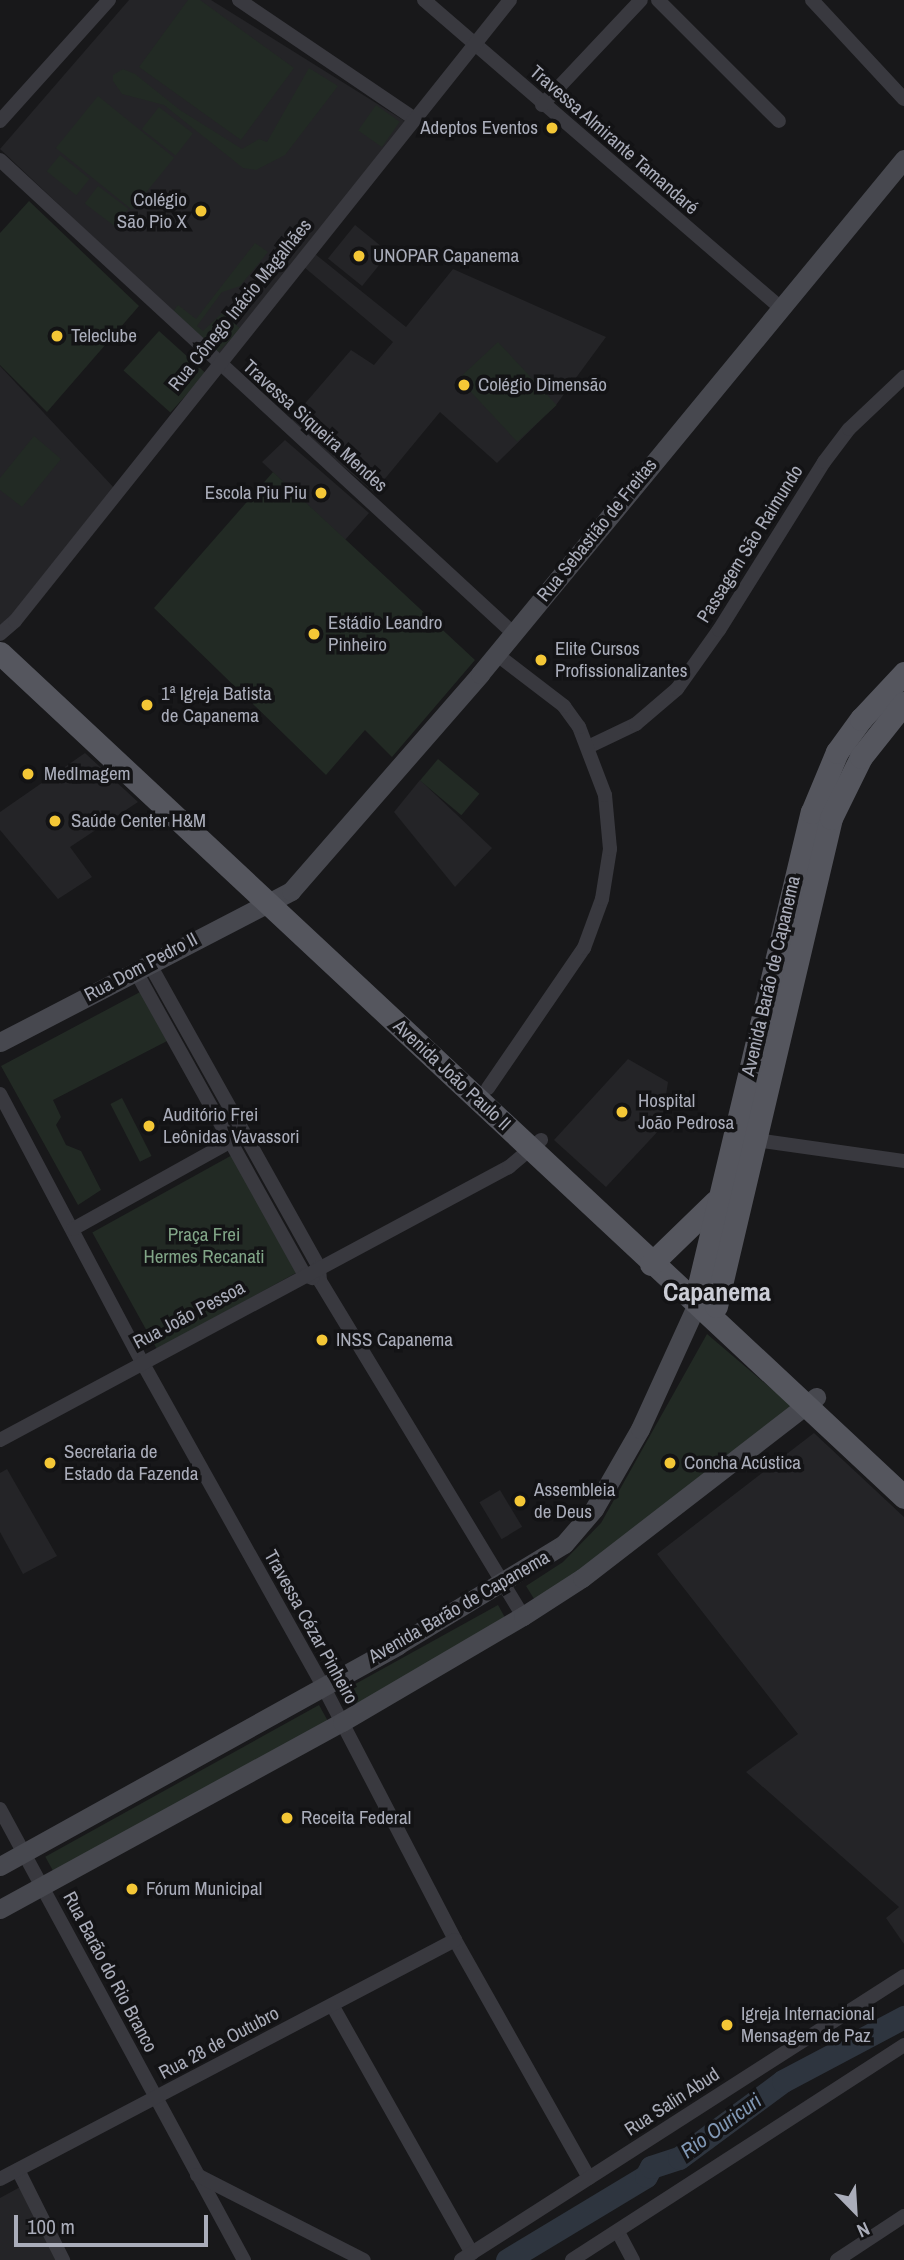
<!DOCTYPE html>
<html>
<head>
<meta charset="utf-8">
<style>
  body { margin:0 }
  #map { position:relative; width:904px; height:2260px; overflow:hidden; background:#18181a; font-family:"Archivo Narrow",sans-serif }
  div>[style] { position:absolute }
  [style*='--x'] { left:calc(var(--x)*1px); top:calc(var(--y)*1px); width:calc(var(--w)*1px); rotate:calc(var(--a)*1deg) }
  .built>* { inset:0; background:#242427; transform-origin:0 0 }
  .green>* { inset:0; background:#222a24; transform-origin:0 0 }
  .river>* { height:23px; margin:-11.5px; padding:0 11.5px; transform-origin:11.5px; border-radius:11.5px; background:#2e353f }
  .street>* { height:14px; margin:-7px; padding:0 7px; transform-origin:7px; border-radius:7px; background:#39393f }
  .secondary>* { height:19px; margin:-9.5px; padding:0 9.5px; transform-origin:9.5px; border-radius:9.5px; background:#47484f }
  .primary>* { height:23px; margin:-11.5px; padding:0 11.5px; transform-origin:11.5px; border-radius:11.5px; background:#55565e }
  .dots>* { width:19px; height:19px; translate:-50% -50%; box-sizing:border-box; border:4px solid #131315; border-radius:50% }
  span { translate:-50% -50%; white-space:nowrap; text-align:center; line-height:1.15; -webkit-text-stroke:7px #131315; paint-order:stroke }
  .poi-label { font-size:19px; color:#aaadba }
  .right { translate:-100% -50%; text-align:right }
  .left { translate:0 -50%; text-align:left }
  .street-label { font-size:19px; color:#aaadba }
  .park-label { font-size:19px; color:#81a587 }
  .water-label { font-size:21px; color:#8198b5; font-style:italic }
  .district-label { font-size:26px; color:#cbcdd6; font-weight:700 }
  .north { position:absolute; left:820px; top:2176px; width:70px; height:70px; -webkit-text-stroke:5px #131315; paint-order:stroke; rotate:156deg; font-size:19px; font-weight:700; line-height:28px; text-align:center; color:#aaadba }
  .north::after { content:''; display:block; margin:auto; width:24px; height:32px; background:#aaadba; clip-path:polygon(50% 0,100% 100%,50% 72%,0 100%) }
  .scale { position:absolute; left:14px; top:2215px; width:194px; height:32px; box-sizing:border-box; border:4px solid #aaadba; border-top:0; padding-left:9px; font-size:21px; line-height:24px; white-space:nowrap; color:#aaadba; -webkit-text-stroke:5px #131315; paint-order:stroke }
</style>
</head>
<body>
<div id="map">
  <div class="built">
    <i style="clip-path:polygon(129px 0,211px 0,408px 123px,221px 358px,0 149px)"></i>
    <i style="left:355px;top:225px;width:44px;height:43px;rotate:39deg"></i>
    <i style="clip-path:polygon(315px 254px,406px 327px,453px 269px,606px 337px,556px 405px,497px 463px,440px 412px,374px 492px,289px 422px,351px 350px,374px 365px,393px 342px,304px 267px)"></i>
    <i style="clip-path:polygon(0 366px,116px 490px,6px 632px,0 626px)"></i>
    <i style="clip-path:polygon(285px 440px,369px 513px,345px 540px,262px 462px)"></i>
    <i style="clip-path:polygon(85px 753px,138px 802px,70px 847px,92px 877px,58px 899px,0 830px,0 812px)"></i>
    <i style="clip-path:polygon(420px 780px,492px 848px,455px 887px,394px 812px)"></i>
    <i style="clip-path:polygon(628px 1059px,668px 1082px,661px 1128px,606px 1187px,554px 1140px)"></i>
    <i style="clip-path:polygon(814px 1433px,904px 1517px,904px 1944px,886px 1918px,899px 1907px,746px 1772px,798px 1734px,657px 1554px)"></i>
    <i style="clip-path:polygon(7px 1469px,57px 1556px,23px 1574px,0 1532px,0 1473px)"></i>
    <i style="left:500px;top:1490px;width:43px;height:24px;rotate:59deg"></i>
    <i style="clip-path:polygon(22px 2186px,59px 2260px,0 2260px,0 2198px)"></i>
  </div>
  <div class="green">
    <i style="clip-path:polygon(188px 0,200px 0,294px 68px,241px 140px,139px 67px)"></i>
    <i style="clip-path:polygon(309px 68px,338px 86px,285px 155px,256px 170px,243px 168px,164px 105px,122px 94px,113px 81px,113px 75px,123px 69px,135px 74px,180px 110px,242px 149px,259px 139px,267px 142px)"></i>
    <i style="left:98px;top:96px;width:98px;height:67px;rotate:39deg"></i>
    <i style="left:376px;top:105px;width:29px;height:31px;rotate:35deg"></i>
    <i style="left:159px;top:107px;width:43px;height:28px;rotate:38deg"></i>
    <i style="left:60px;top:155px;width:38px;height:21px;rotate:39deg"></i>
    <i style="left:98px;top:186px;width:38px;height:22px;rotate:37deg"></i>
    <i style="clip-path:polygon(29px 201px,139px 306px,47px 412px,0 365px,0 233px)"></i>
    <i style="clip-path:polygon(255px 243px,268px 252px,240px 286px,222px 292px,197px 326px,203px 331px,222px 313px,241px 329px,218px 352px,172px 313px,178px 305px,196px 319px)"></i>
    <i style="left:159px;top:331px;width:63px;height:53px;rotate:42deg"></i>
    <i style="left:498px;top:342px;width:86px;height:54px;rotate:47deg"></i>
    <i style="clip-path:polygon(34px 436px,61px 459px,22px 507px,0 490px,0 478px)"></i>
    <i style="clip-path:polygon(273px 472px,475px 660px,392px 757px,365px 730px,326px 775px,154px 608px)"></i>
    <i style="left:438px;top:759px;width:54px;height:28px;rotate:40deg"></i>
    <i style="clip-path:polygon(142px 991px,169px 1040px,53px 1100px,61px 1117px,56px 1125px,66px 1145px,81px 1151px,101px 1190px,78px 1205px,1px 1066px)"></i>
    <i style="left:122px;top:1098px;width:65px;height:13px;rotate:63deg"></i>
    <i style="left:234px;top:1154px;width:134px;height:162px;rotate:61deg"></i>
    <i style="clip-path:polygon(707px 1334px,800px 1413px,536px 1602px,526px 1586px,563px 1562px,601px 1523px)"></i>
    <i style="left:498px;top:1605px;width:18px;height:173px;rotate:61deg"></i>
    <i style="left:319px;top:1705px;width:18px;height:313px;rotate:61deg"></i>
  </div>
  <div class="river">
    <i style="--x:507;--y:2260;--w:162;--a:-31.1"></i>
    <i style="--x:646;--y:2176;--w:10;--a:-61"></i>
    <i style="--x:651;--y:2167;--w:29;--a:-18"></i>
    <i style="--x:679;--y:2158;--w:129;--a:-36.5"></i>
    <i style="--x:783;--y:2081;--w:137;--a:-27.9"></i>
  </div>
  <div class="street">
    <i style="--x:239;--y:0;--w:212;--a:34.1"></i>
    <i style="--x:424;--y:0;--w:472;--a:40.8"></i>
    <i style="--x:658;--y:0;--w:171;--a:45"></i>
    <i style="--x:812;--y:0;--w:135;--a:47.1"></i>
    <i style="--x:542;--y:105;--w:144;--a:-46.7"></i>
    <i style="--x:0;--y:121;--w:163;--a:-48"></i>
    <i style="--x:0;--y:160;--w:698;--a:42.68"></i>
    <i style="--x:0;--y:634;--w:20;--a:-41"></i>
    <i style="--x:15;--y:621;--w:794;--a:-51.44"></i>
    <i style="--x:590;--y:746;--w:51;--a:-25.6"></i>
    <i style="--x:636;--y:724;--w:54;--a:-40.5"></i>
    <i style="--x:677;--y:689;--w:72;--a:-54.6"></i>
    <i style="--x:719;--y:630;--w:198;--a:-58"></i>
    <i style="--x:824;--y:462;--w:41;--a:-52.9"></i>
    <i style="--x:849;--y:429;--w:76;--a:-43.4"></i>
    <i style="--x:149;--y:963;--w:348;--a:60.8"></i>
    <i style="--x:319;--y:1267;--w:14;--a:86"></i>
    <i style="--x:320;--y:1281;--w:392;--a:58.8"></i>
    <i style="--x:135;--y:970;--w:349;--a:60.9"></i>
    <i style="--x:305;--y:1275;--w:8;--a:23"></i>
    <i style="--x:488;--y:1088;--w:170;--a:-55.6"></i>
    <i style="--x:584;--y:948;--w:52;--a:-69.8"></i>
    <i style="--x:602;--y:899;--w:51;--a:-80.9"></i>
    <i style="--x:610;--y:849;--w:54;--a:-95.3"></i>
    <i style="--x:605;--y:795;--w:73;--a:-110.9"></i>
    <i style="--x:579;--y:727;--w:26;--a:-126"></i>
    <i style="--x:564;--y:706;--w:86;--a:-142.6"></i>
    <i style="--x:0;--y:1094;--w:303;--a:62.1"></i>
    <i style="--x:142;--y:1362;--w:371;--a:60.8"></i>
    <i style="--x:323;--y:1686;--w:286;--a:62.5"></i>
    <i style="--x:455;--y:1940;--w:273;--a:60.6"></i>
    <i style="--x:749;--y:1139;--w:157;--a:8.1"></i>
    <i style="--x:73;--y:1229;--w:189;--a:-29.1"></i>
    <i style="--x:0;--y:1440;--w:578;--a:-28.21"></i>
    <i style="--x:509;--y:1167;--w:42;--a:-40.2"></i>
    <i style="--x:0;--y:1809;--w:513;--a:61.59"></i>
    <i style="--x:332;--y:2005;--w:285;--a:60.6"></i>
    <i style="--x:18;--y:2170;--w:101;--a:63.4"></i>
    <i style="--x:197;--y:2175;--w:187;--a:27"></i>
    <i style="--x:0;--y:2179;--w:514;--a:-27.71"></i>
    <i style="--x:618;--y:2232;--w:32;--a:62"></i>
    <i style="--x:461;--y:2260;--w:526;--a:-32.66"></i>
    <i style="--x:572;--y:2260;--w:396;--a:-32.9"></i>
    <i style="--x:837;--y:2260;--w:80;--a:-33.3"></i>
  </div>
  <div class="secondary">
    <i style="--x:0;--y:1042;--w:328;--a:-27.4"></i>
    <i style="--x:291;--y:891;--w:288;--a:-48.9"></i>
    <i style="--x:480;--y:674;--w:667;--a:-50.54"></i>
    <i style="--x:0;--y:1866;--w:455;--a:-29"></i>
    <i style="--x:398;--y:1645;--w:194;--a:-31.3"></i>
    <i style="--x:564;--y:1544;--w:46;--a:-49.4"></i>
    <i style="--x:594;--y:1509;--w:92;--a:-60.1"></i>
    <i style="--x:640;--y:1429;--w:135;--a:-65.5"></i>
    <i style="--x:696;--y:1306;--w:16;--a:-83"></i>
    <i style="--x:0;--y:1909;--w:390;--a:-28.7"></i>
    <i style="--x:342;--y:1722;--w:210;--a:-30.4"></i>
    <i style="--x:523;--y:1616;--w:70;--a:-32.8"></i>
    <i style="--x:582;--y:1578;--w:296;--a:-37.7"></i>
  </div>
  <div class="primary">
    <i style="--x:0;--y:653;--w:1237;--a:43.03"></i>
    <i style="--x:651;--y:1264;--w:89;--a:-44.1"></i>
    <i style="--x:698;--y:1289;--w:490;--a:-76.6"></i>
    <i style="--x:812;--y:812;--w:65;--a:-67.4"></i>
    <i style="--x:837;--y:752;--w:41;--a:-54"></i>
    <i style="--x:861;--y:719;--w:63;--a:-46.9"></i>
    <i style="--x:716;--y:1306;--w:501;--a:-76.74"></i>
    <i style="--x:831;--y:818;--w:68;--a:-63.8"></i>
    <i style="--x:861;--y:757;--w:69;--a:-51.5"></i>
  </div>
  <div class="dots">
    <i style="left:552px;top:128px;background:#f4c736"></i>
    <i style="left:201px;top:211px;background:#f4c736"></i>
    <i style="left:359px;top:256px;background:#f4c736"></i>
    <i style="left:57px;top:336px;background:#f4c736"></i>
    <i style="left:464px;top:385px;background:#f4c736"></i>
    <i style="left:321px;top:493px;background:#f4c736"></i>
    <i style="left:314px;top:634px;background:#f4c736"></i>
    <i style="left:541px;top:660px;background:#f4c736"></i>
    <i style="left:147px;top:705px;background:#f4c736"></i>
    <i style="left:28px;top:774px;background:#f4c736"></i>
    <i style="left:55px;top:821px;background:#f4c736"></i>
    <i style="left:622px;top:1112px;background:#f4c736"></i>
    <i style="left:149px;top:1126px;background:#f4c736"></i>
    <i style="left:322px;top:1340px;background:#f4c736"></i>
    <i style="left:50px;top:1463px;background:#f4c736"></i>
    <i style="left:670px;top:1463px;background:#f4c736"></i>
    <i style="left:520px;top:1501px;background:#f4c736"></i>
    <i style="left:287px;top:1818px;background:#f4c736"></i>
    <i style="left:132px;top:1889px;background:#f4c736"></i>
    <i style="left:727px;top:2025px;background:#f4c736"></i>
  </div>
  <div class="poi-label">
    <span class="right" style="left:538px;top:128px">Adeptos Eventos</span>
    <span class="right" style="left:187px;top:211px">Colégio<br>São Pio X</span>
    <span class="left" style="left:373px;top:256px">UNOPAR Capanema</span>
    <span class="left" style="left:71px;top:336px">Teleclube</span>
    <span class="left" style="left:478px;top:385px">Colégio Dimensão</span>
    <span class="right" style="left:307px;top:493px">Escola Piu Piu</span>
    <span class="left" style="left:328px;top:634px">Estádio Leandro<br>Pinheiro</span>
    <span class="left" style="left:555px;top:660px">Elite Cursos<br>Profissionalizantes</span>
    <span class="left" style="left:161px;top:705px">1ª Igreja Batista<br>de Capanema</span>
    <span class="left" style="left:44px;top:774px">MedImagem</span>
    <span class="left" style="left:71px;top:821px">Saúde Center H&amp;M</span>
    <span class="left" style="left:638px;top:1112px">Hospital<br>João Pedrosa</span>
    <span class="left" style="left:163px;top:1126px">Auditório Frei<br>Leônidas Vavassori</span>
    <span class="left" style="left:336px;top:1340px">INSS Capanema</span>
    <span class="left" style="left:64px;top:1463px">Secretaria de<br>Estado da Fazenda</span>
    <span class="left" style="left:684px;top:1463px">Concha Acústica</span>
    <span class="left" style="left:534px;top:1501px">Assembleia<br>de Deus</span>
    <span class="left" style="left:301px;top:1818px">Receita Federal</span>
    <span class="left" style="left:146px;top:1889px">Fórum Municipal</span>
    <span class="left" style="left:741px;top:2025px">Igreja Internacional<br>Mensagem de Paz</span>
  </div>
  <div class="street-label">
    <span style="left:614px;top:140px;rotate:41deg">Travessa Almirante Tamandaré</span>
    <span style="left:240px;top:305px;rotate:-51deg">Rua Cônego Inácio Magalhães</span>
    <span style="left:315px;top:426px;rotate:42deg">Travessa Siqueira Mendes</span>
    <span style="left:597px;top:530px;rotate:-51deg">Rua Sebastião de Freitas</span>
    <span style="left:750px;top:544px;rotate:-58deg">Passagem São Raimundo</span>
    <span style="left:141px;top:967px;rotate:-28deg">Rua Dom Pedro II</span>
    <span style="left:771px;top:976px;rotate:-77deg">Avenida Barão de Capanema</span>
    <span style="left:452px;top:1075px;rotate:43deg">Avenida João Paulo II</span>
    <span style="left:189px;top:1315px;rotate:-28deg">Rua João Pessoa</span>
    <span style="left:459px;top:1607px;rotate:-30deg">Avenida Barão de Capanema</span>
    <span style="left:311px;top:1627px;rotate:61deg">Travessa Cézar Pinheiro</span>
    <span style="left:110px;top:1972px;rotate:62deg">Rua Barão do Rio Branco</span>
    <span style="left:219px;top:2043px;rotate:-28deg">Rua 28 de Outubro</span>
    <span style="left:672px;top:2102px;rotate:-33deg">Rua Salin Abud</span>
  </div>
  <div class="park-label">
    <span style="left:204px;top:1246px">Praça Frei<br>Hermes Recanati</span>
  </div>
  <div class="water-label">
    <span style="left:721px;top:2126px;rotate:-36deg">Rio Ouricuri</span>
  </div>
  <div class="district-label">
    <span style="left:717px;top:1292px">Capanema</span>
  </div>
  <div class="north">N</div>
  <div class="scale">100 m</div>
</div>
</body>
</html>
